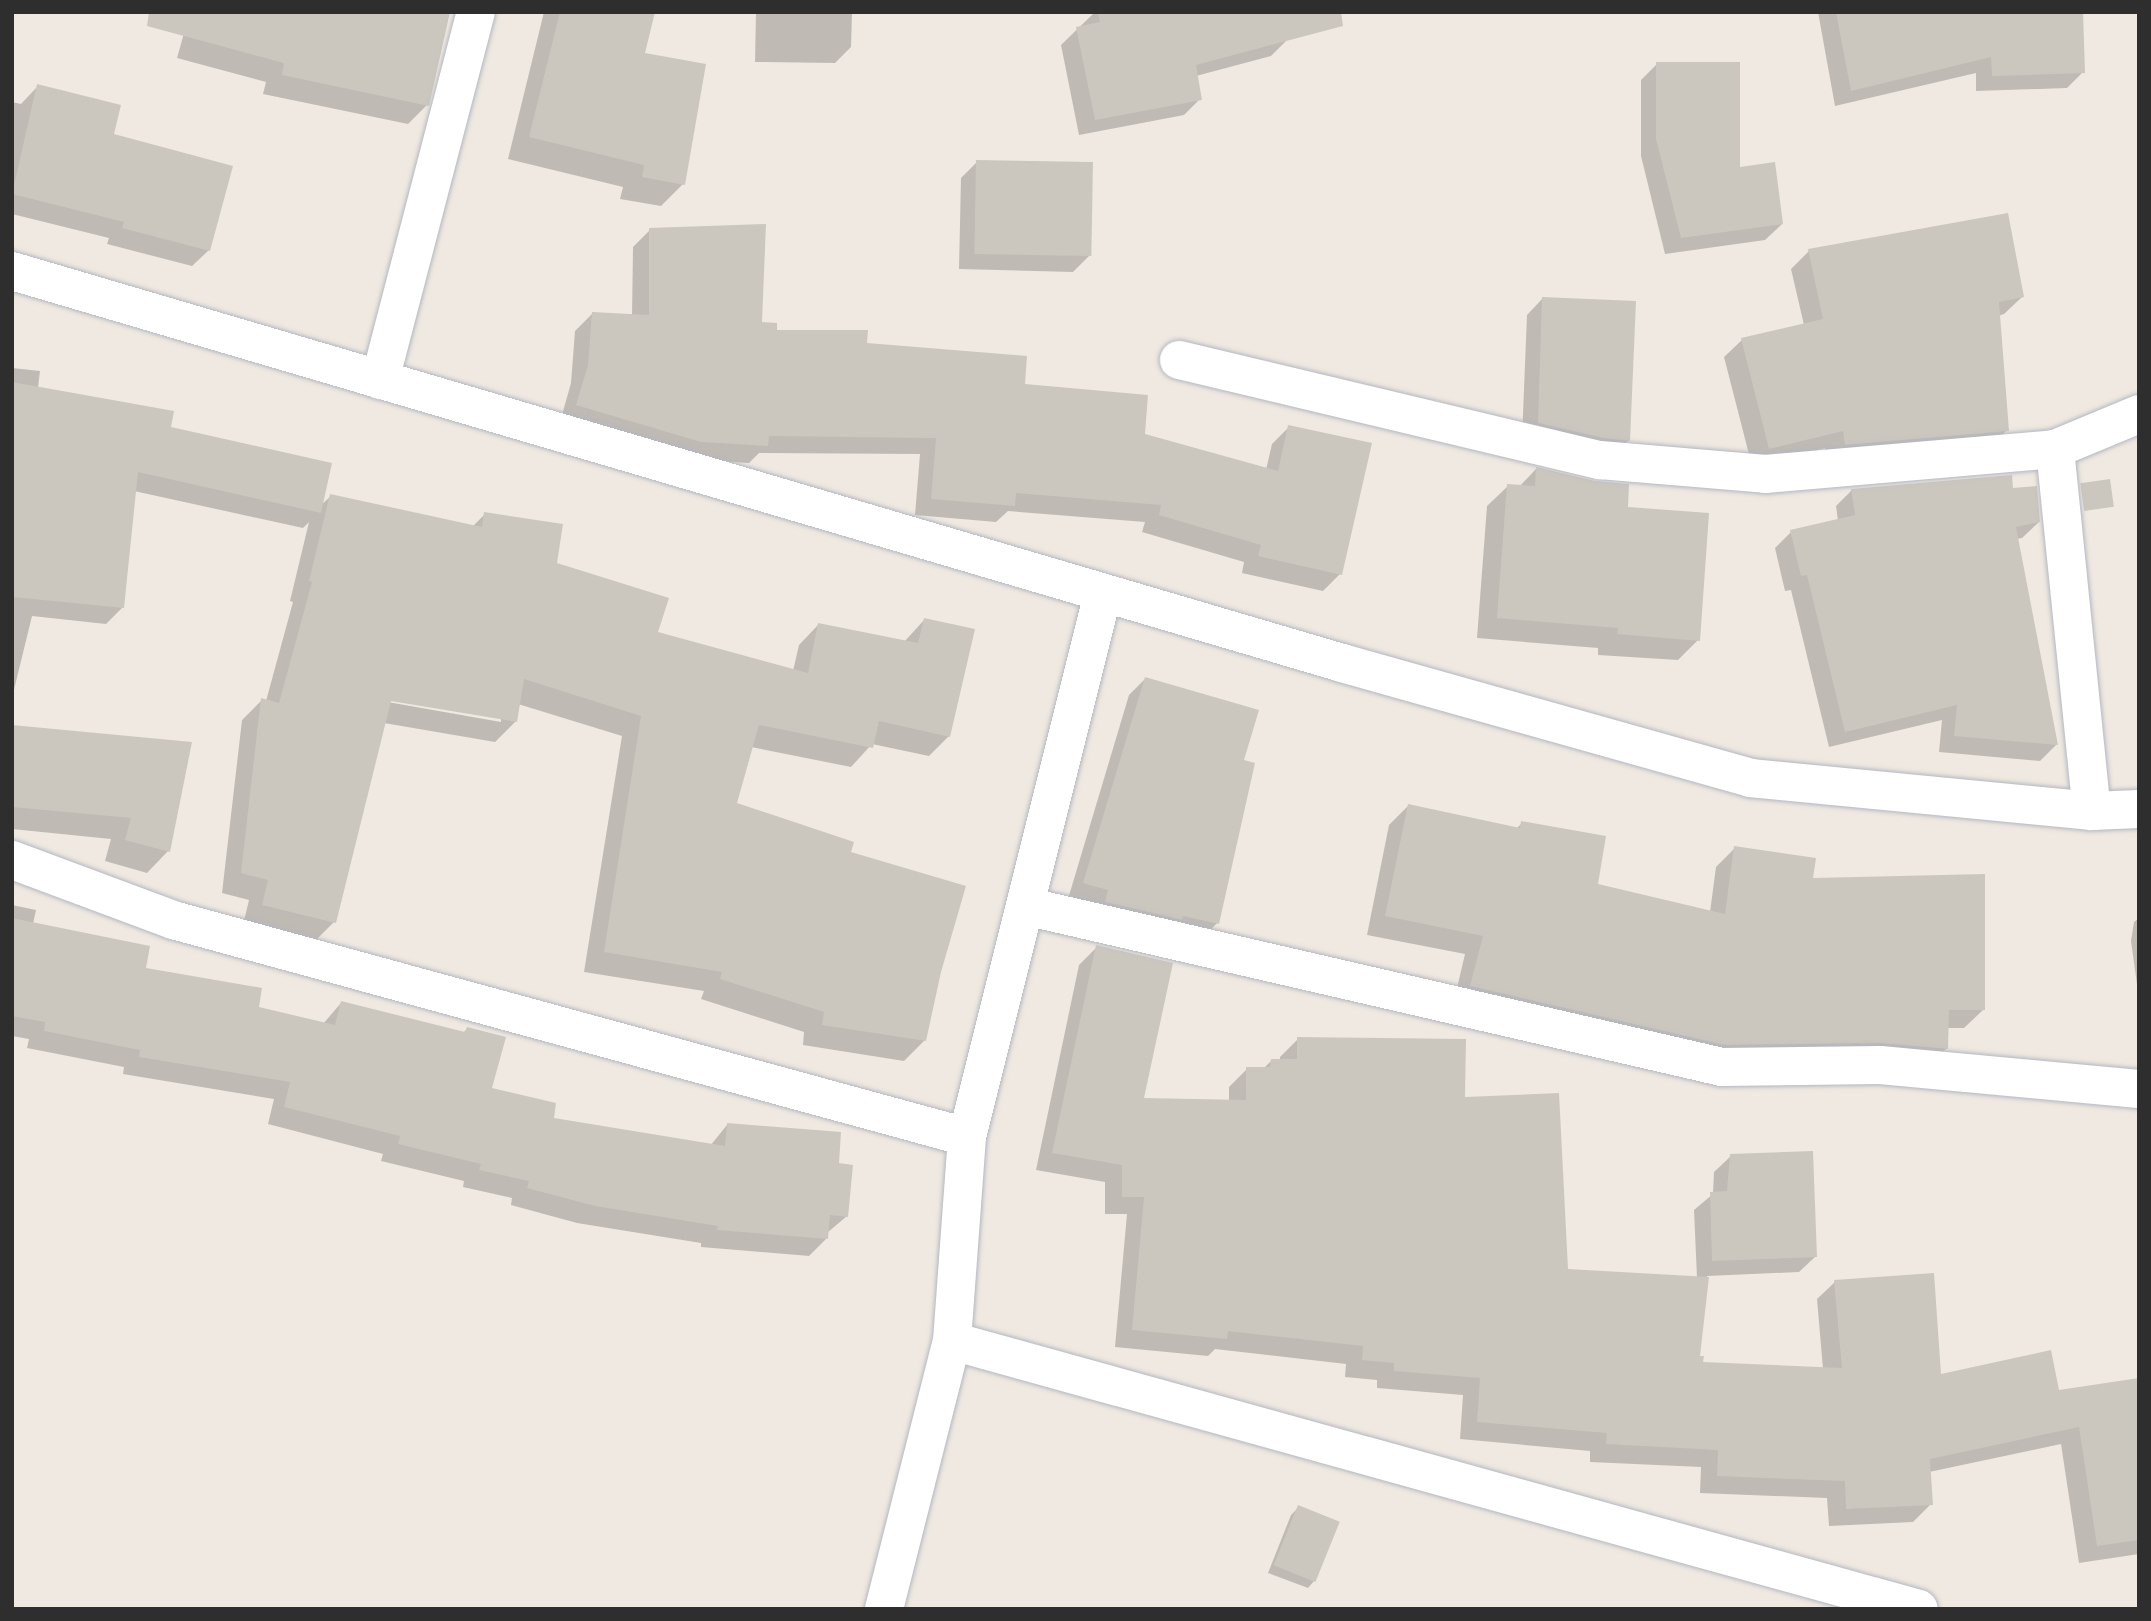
<!DOCTYPE html>
<html>
<head>
<meta charset="utf-8">
<style>
  body { margin:0 }
  #map { position:relative; width:2151px; height:1621px; overflow:hidden; background:#efe9e1; font-family:"Noto Sans",sans-serif }
  div>[style] { position:absolute }
  [style*='--x'] { left:calc(var(--x)*1px); top:calc(var(--y)*1px); width:calc(var(--w)*1px); rotate:calc(var(--a)*1deg) }
  .shadow>* { inset:0; background:#0003 }
  .building>* { inset:0; background:#cbc7bf; transform-origin:0 0 }
  .roads { filter:drop-shadow(0 0 2px #b4b7c1) drop-shadow(0 0 2px #b4b7c1) }
  .minor>* { height:38px; margin:-19px; padding:0 19px; transform-origin:19px; border-radius:19px; background:#fff }
  .tertiary>* { height:38px; margin:-19px; padding:0 19px; transform-origin:19px; border-radius:19px; background:#fff }
  span { translate:-50% -50%; white-space:nowrap; text-align:center; line-height:1.15; -webkit-text-stroke:6px #fff; paint-order:stroke }
  .frame { position:absolute; inset:0; border:14px solid #2e2e2e; pointer-events:none }
</style>
</head>
<body>
<div id="map">
  <div class="shadow">
    <i style="clip-path:polygon(190px 12px,427px 105px,408px 124px,263px 94px,266px 82px,177px 58px)"></i>
    <i style="clip-path:polygon(544px 12px,653px 12px,643px 55px,683px 184px,661px 206px,620px 199px,623px 187px,508px 159px)"></i>
    <i style="clip-path:polygon(756px 12px,852px 12px,851px 47px,835px 63px,755px 62px)"></i>
    <i style="clip-path:polygon(1095px 12px,1280px 12px,1287px 40px,1271px 56px,1196px 76px,1200px 99px,1184px 115px,1079px 135px,1061px 45px)"></i>
    <i style="clip-path:polygon(1818px 12px,2081px 12px,2083px 72px,2067px 88px,1976px 91px,1976px 73px,1835px 106px)"></i>
    <i style="clip-path:polygon(1657px 64px,1782px 224px,1765px 240px,1665px 254px,1641px 156px,1641px 80px)"></i>
    <i style="clip-path:polygon(38px 86px,111px 135px,209px 250px,192px 266px,107px 244px,109px 238px,12px 214px,12px 102px,21px 104px)"></i>
    <i style="clip-path:polygon(977px 162px,1089px 256px,1073px 272px,959px 269px,961px 178px)"></i>
    <i style="clip-path:polygon(650px 230px,760px 324px,775px 331px,866px 344px,1023px 385px,1143px 435px,1266px 470px,1272px 444px,1289px 427px,1340px 574px,1323px 591px,1242px 573px,1244px 562px,1142px 532px,1145px 522px,1008px 511px,996px 522px,915px 515px,920px 454px,759px 453px,749px 463px,683px 459px,560px 422px,571px 383px,575px 331px,592px 314px,632px 316px,633px 247px)"></i>
    <i style="clip-path:polygon(1809px 251px,2022px 297px,2004px 314px,1998px 316px,2007px 430px,1989px 448px,1828px 462px,1825px 448px,1752px 466px,1724px 357px,1742px 340px,1804px 325px,1791px 269px)"></i>
    <i style="clip-path:polygon(1543px 298px,1629px 440px,1612px 456px,1522px 439px,1527px 315px)"></i>
    <i style="clip-path:polygon(evenodd,12px 368px,40px 371px,38px 388px,169px 429px,320px 506px,331px 496px,473px 526px,485px 514px,656px 633px,793px 671px,799px 645px,819px 624px,904px 642px,925px 619px,949px 736px,929px 756px,872px 744px,851px 767px,751px 747px,735px 805px,848px 853px,939px 972px,924px 1041px,904px 1061px,803px 1045px,804px 1032px,701px 999px,704px 991px,584px 972px,622px 736px,518px 704px,515px 722px,495px 742px,384px 723px,334px 922px,314px 942px,243px 925px,249px 900px,222px 893px,242px 720px,262px 700px,266px 701px,293px 602px,290px 601px,309px 522px,303px 528px,134px 491px,123px 607px,106px 624px,32px 616px,12px 698px,12px 368px,383px 698px,501px 718px,501px 722px,382px 701px,383px 698px)"></i>
    <i style="clip-path:polygon(1536px 469px,1626px 509px,1698px 640px,1678px 660px,1598px 655px,1598px 648px,1477px 638px,1487px 506px,1508px 486px,1519px 487px)"></i>
    <i style="clip-path:polygon(2012px 489px,2039px 522px,2022px 538px,2016px 539px,2056px 745px,2040px 761px,1939px 752px,1942px 720px,1829px 747px,1791px 590px,1785px 591px,1775px 548px,1791px 532px,1838px 521px,1836px 506px,1852px 490px)"></i>
    <i style="clip-path:polygon(1145px 679px,1242px 762px,1217px 923px,1201px 940px,1068px 899px,1129px 695px)"></i>
    <i style="clip-path:polygon(34px 729px,168px 851px,147px 873px,105px 861px,111px 839px,12px 829px,13px 750px)"></i>
    <i style="clip-path:polygon(1408px 806px,1516px 829px,1522px 823px,1596px 886px,1710px 912px,1716px 867px,1735px 848px,1811px 880px,1983px 1010px,1964px 1028px,1947px 1028px,1946px 1049px,1927px 1067px,1705px 1063px,1453px 1005px,1465px 954px,1367px 935px,1389px 825px)"></i>
    <i style="clip-path:polygon(12px 905px,36px 910px,33px 924px,144px 969px,257px 1008px,323px 1024px,341px 1003px,463px 1033px,467px 1029px,490px 1090px,552px 1120px,710px 1146px,727px 1125px,837px 1165px,847px 1216px,827px 1233px,826px 1239px,809px 1256px,701px 1247px,701px 1243px,577px 1223px,511px 1205px,512px 1198px,463px 1187px,464px 1181px,381px 1161px,383px 1154px,268px 1124px,274px 1099px,123px 1074px,124px 1067px,27px 1048px,29px 1039px,12px 1036px)"></i>
    <i style="clip-path:polygon(2139px 918px,2139px 999px,2131px 941px,2134px 922px)"></i>
    <i style="clip-path:polygon(1097px 947px,1142px 1100px,1229px 1101px,1229px 1087px,1247px 1069px,1263px 1069px,1272px 1060px,1280px 1061px,1280px 1057px,1298px 1039px,1464px 1099px,1567px 1271px,1697px 1278px,1694px 1210px,1713px 1194px,1714px 1172px,1731px 1156px,1816px 1256px,1799px 1272px,1707px 1276px,1698px 1357px,1702px 1364px,1823px 1369px,1817px 1299px,1835px 1282px,1939px 1376px,2058px 1392px,2139px 1380px,2139px 1554px,2079px 1563px,2061px 1444px,1929px 1472px,1931px 1504px,1913px 1522px,1829px 1526px,1827px 1498px,1700px 1493px,1701px 1467px,1590px 1462px,1590px 1451px,1460px 1439px,1463px 1395px,1377px 1388px,1377px 1380px,1345px 1377px,1346px 1364px,1215px 1349px,1208px 1356px,1115px 1347px,1127px 1214px,1105px 1214px,1105px 1182px,1036px 1170px,1079px 965px)"></i>
    <i style="clip-path:polygon(1299px 1507px,1315px 1580px,1308px 1588px,1268px 1573px,1291px 1515px)"></i>
  </div>
  <div class="building">
    <i style="clip-path:polygon(149px 12px,450px 12px,429px 106px,282px 75px,284px 63px,147px 26px)"></i>
    <i style="clip-path:polygon(560px 12px,655px 12px,645px 53px,706px 64px,685px 185px,642px 177px,644px 165px,529px 137px)"></i>
    <i style="clip-path:polygon(1098px 12px,1341px 12px,1343px 26px,1196px 65px,1202px 100px,1095px 120px,1076px 27px,1100px 22px)"></i>
    <i style="clip-path:polygon(1836px 12px,2083px 12px,2085px 73px,1992px 76px,1991px 57px,1851px 91px)"></i>
    <i style="clip-path:polygon(1656px 62px,1740px 62px,1740px 167px,1775px 162px,1783px 224px,1681px 238px,1656px 139px)"></i>
    <i style="clip-path:polygon(37px 84px,121px 105px,114px 134px,233px 166px,210px 251px,122px 228px,124px 222px,12px 194px)"></i>
    <i style="left:976px;top:160px;width:117px;height:94px;rotate:1deg"></i>
    <i style="clip-path:polygon(2008px 213px,2024px 297px,1999px 302px,2009px 431px,1845px 445px,1843px 431px,1769px 449px,1741px 338px,1823px 319px,1808px 249px)"></i>
    <i style="clip-path:polygon(766px 224px,762px 322px,777px 323px,777px 330px,868px 330px,867px 343px,1027px 356px,1025px 384px,1148px 395px,1145px 434px,1278px 471px,1288px 425px,1372px 443px,1342px 575px,1258px 556px,1261px 545px,1159px 515px,1161px 505px,1016px 493px,1015px 506px,931px 499px,936px 438px,769px 436px,768px 446px,701px 442px,576px 405px,588px 365px,592px 312px,649px 315px,649px 228px)"></i>
    <i style="clip-path:polygon(1542px 297px,1636px 301px,1630px 441px,1603px 438px,1538px 423px)"></i>
    <i style="clip-path:polygon(12px 382px,174px 411px,171px 427px,332px 463px,321px 513px,138px 472px,124px 608px,12px 597px)"></i>
    <i style="clip-path:polygon(1536px 467px,1595px 481px,1629px 484px,1628px 507px,1709px 513px,1700px 641px,1617px 634px,1618px 628px,1497px 618px,1507px 484px,1535px 486px)"></i>
    <i style="clip-path:polygon(2012px 475px,2013px 488px,2037px 486px,2040px 522px,2016px 527px,2058px 745px,1954px 736px,1957px 705px,1845px 732px,1807px 575px,1801px 576px,1790px 530px,1855px 515px,1851px 489px)"></i>
    <i style="left:2110px;top:479px;width:28px;height:30px;rotate:82deg"></i>
    <i style="clip-path:polygon(330px 494px,482px 527px,484px 512px,563px 524px,557px 563px,669px 598px,658px 632px,808px 673px,818px 623px,918px 643px,924px 618px,975px 629px,950px 737px,879px 721px,873px 748px,759px 725px,737px 803px,854px 842px,851px 852px,966px 886px,941px 972px,926px 1041px,822px 1025px,824px 1012px,720px 979px,722px 972px,604px 952px,641px 716px,524px 679px,517px 722px,391px 701px,336px 923px,262px 905px,268px 880px,241px 873px,261px 698px,279px 703px,312px 582px,309px 581px)"></i>
    <i style="clip-path:polygon(1145px 677px,1259px 710px,1244px 760px,1255px 763px,1219px 924px,1183px 916px,1182px 920px,1105px 902px,1108px 890px,1083px 883px)"></i>
    <i style="clip-path:polygon(12px 725px,192px 742px,170px 852px,125px 840px,131px 818px,12px 807px)"></i>
    <i style="clip-path:polygon(1408px 804px,1520px 828px,1521px 821px,1606px 836px,1598px 884px,1725px 914px,1734px 846px,1816px 858px,1813px 878px,1985px 874px,1985px 1010px,1949px 1010px,1948px 1049px,1880px 1043px,1724px 1045px,1470px 986px,1483px 936px,1385px 916px)"></i>
    <i style="clip-path:polygon(12px 918px,150px 946px,146px 968px,262px 988px,259px 1007px,335px 1025px,341px 1001px,465px 1032px,467px 1027px,506px 1037px,492px 1088px,556px 1103px,554px 1118px,725px 1146px,727px 1123px,841px 1132px,839px 1163px,853px 1165px,848px 1217px,830px 1215px,828px 1239px,717px 1230px,718px 1226px,595px 1206px,527px 1188px,529px 1181px,479px 1170px,481px 1164px,398px 1144px,400px 1136px,284px 1107px,290px 1082px,139px 1057px,140px 1050px,44px 1031px,45px 1022px,12px 1016px)"></i>
    <i style="clip-path:polygon(1096px 945px,1173px 963px,1144px 1098px,1246px 1100px,1246px 1067px,1270px 1067px,1271px 1059px,1297px 1059px,1297px 1037px,1466px 1039px,1465px 1097px,1559px 1093px,1568px 1269px,1709px 1277px,1700px 1356px,1704px 1356px,1703px 1362px,1842px 1368px,1834px 1280px,1934px 1273px,1941px 1374px,2051px 1350px,2059px 1390px,2139px 1378px,2139px 1540px,2097px 1546px,2079px 1427px,1930px 1459px,1933px 1505px,1846px 1509px,1845px 1481px,1717px 1476px,1718px 1450px,1606px 1444px,1607px 1433px,1477px 1422px,1480px 1378px,1394px 1371px,1394px 1363px,1362px 1360px,1363px 1346px,1228px 1331px,1227px 1339px,1132px 1330px,1144px 1197px,1122px 1197px,1122px 1165px,1052px 1153px)"></i>
    <i style="clip-path:polygon(1813px 1151px,1817px 1257px,1712px 1261px,1710px 1192px,1727px 1191px,1730px 1154px)"></i>
    <i style="left:1298px;top:1505px;width:45px;height:65px;rotate:22deg"></i>
  </div>
  <div class="roads">
    <div class="minor">
      <i style="--x:1179;--y:360;--w:433;--a:13.4"></i>
      <i style="--x:1600;--y:460;--w:166;--a:4.8"></i>
      <i style="--x:1765;--y:474;--w:291;--a:-4.9"></i>
      <i style="--x:2055;--y:449;--w:91;--a:-22.6"></i>
      <i style="--x:380;--y:380;--w:380;--a:-75.4"></i>
      <i style="--x:2055;--y:449;--w:364;--a:84.2"></i>
      <i style="--x:12;--y:860;--w:172;--a:20.4"></i>
      <i style="--x:173;--y:920;--w:823;--a:15.29"></i>
      <i style="--x:1025;--y:906;--w:715;--a:13.01"></i>
      <i style="--x:1722;--y:1067;--w:158;--a:-0.7"></i>
      <i style="--x:1880;--y:1065;--w:260;--a:5.3"></i>
      <i style="--x:952;--y:1341;--w:1003;--a:15.49"></i>
      <i style="--x:884;--y:1609;--w:276;--a:-75.8"></i>
      <i style="--x:952;--y:1341;--w:205;--a:-85.8"></i>
      <i style="--x:967;--y:1137;--w:561;--a:-75.96"></i>
    </div>
    <div class="tertiary">
      <i style="--x:12;--y:271;--w:1387;--a:16.42"></i>
      <i style="--x:1342;--y:663;--w:424;--a:15.7"></i>
      <i style="--x:1750;--y:778;--w:344;--a:5.5"></i>
      <i style="--x:2092;--y:811;--w:47;--a:-2.4"></i>
    </div>
  </div>
  <div class="frame"></div>
</div>
</body>
</html>
